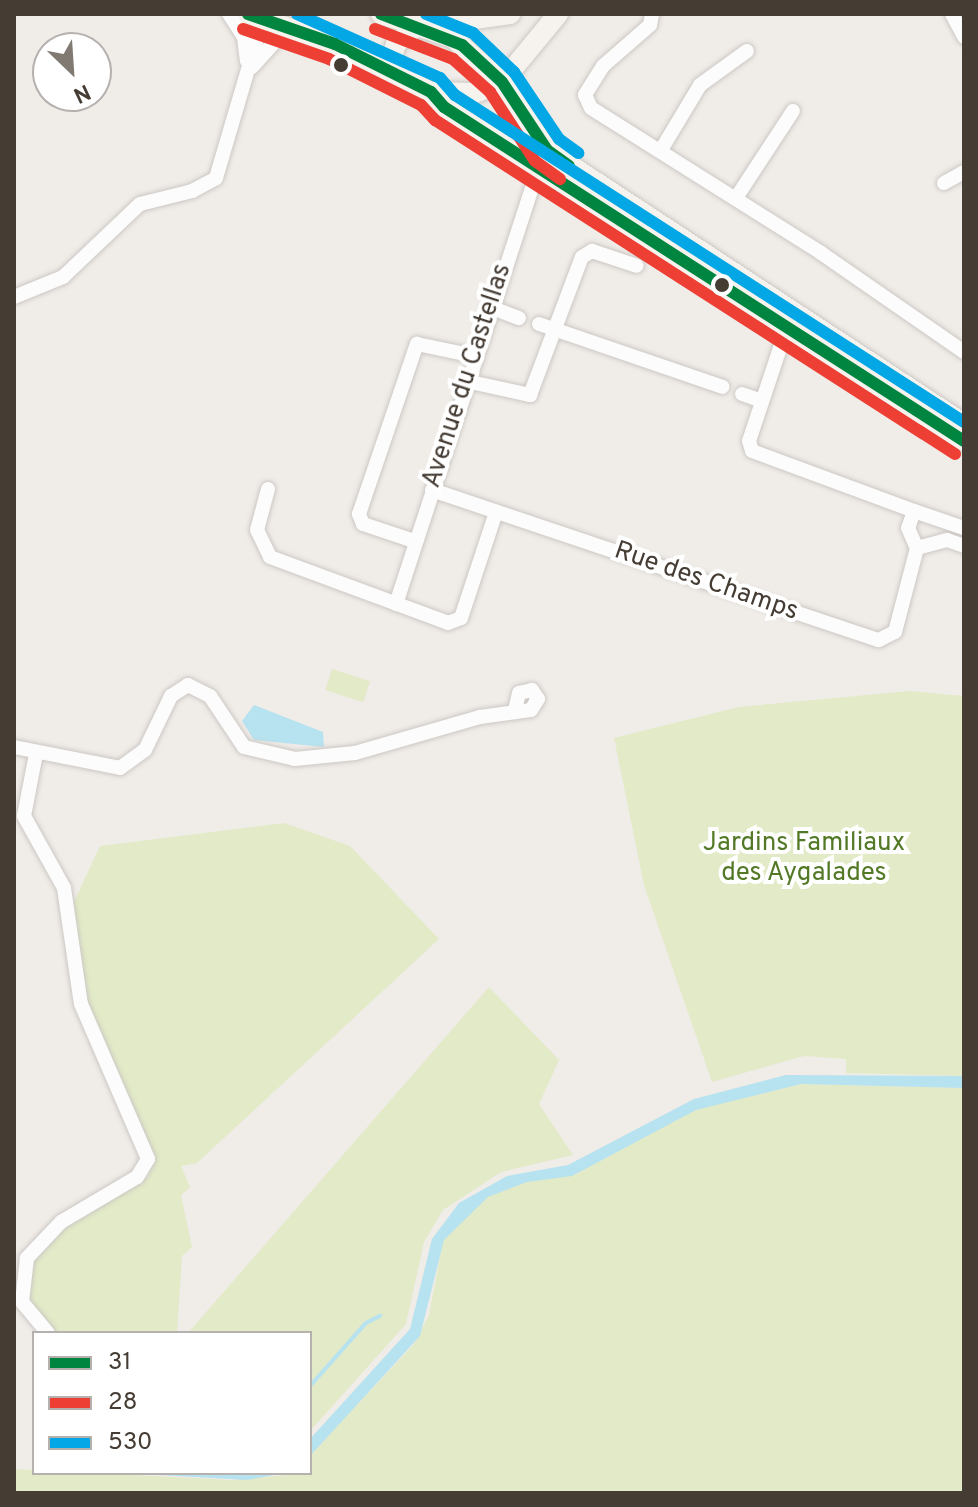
<!DOCTYPE html>
<html>
<head>
<meta charset="utf-8">
<style>
  body { margin:0 }
  #map { position:relative; width:978px; height:1507px; overflow:hidden; background:#f0ece8; font-family:Overpass,sans-serif }
  div>[style] { position:absolute }
  [style*='--x'] { left:calc(var(--x)*1px); top:calc(var(--y)*1px); width:calc(var(--w)*1px); rotate:calc(var(--a)*1deg) }
  .green>* { inset:0; background:#e2eac7; transform-origin:0 0 }
  .water>* { inset:0; background:#b7e2ef }
  .stream>* { height:4px; margin:-2px; padding:0 2px; transform-origin:2px; border-radius:2px; background:#b7e2ef }
  .roads { filter:drop-shadow(0 0 2px #ccc8c4) drop-shadow(0 0 2px #ccc8c4) }
  .street>* { height:14px; margin:-7px; padding:0 7px; transform-origin:7px; border-radius:7px; background:#fdfcfc }
  .secondary>* { height:20px; margin:-10px; padding:0 10px; transform-origin:10px; border-radius:10px; background:#f6f3ee }
  .bus-1>* { height:12px; margin:-6px; padding:0 6px; transform-origin:6px; border-radius:6px; background:#008540 }
  .bus-2>* { height:12px; margin:-6px; padding:0 6px; transform-origin:6px; border-radius:6px; background:#ee3f34 }
  .bus-3>* { height:12px; margin:-6px; padding:0 6px; transform-origin:6px; border-radius:6px; background:#03a7e5 }
  .dots>* { width:22px; height:22px; translate:-50% -50%; box-sizing:border-box; border:4px solid #fff; border-radius:50% }
  span { translate:-50% -50%; white-space:nowrap; text-align:center; line-height:1.15; -webkit-text-stroke:8px #fff; paint-order:stroke }
  .street-label { font-size:26px; color:#453c34 }
  .park-label { font-size:26px; color:#537926 }
  .frame { position:absolute; inset:0; border:16px solid #453c34; pointer-events:none }
  .legend { position:absolute; left:32px; top:1331px; width:280px; height:144px; box-sizing:border-box; background:#fff; border:2px solid #b5b1ae; margin:0; padding:10px 14px; list-style:none; font-size:24px; color:#453c34 }
  .legend li { display:flex; align-items:center; gap:16px; height:40px }
  .legend b { width:40px; border:2px solid #b5b1ae }
  .north { position:absolute; left:32px; top:32px; width:80px; height:80px; box-sizing:border-box; background:#fff; border:2px solid #b5b1ae; border-radius:50%; rotate:155deg; font-size:22px; font-weight:700; line-height:32px; text-align:center; color:#453c34 }
  .north::after { content:''; display:block; margin:auto; width:28px; height:36px; background:#817a73; clip-path:polygon(50% 0,100% 100%,50% 72%,0 100%) }
</style>
</head>
<body>
<div id="map">
  <div class="green">
    <i style="left:332px;top:669px;width:40px;height:22px;rotate:18deg"></i>
    <i style="clip-path:polygon(910px 691px,964px 696px,964px 1076px,846px 1073px,846px 1059px,804px 1056px,712px 1082px,644px 885px,614px 738px,739px 707px)"></i>
    <i style="clip-path:polygon(284px 823px,350px 846px,439px 939px,197px 1163px,181px 1166px,190px 1187px,181px 1195px,192px 1247px,182px 1256px,177px 1333px,57px 1333px,29px 1302px,27px 1273px,39px 1250px,81px 1213px,148px 1177px,153px 1160px,80px 990px,70px 916px,74px 902px,100px 846px)"></i>
    <i style="clip-path:polygon(489px 987px,559px 1060px,539px 1104px,573px 1155px,501px 1172px,443px 1210px,424px 1242px,406px 1324px,310px 1431px,310px 1333px,188px 1333px)"></i>
    <i style="clip-path:polygon(801px 1084px,964px 1088px,964px 1493px,14px 1493px,14px 1469px,232px 1480px,310px 1473px,310px 1455px,414px 1344px,429px 1315px,443px 1241px,456px 1221px,489px 1196px,526px 1182px,574px 1175px,697px 1109px)"></i>
  </div>
  <div class="water">
    <i style="clip-path:polygon(254px 705px,323px 732px,324px 747px,254px 740px,242px 721px)"></i>
    <i style="clip-path:polygon(786px 1075px,964px 1076px,964px 1088px,801px 1084px,696px 1110px,572px 1176px,527px 1182px,488px 1197px,444px 1240px,420px 1336px,310px 1456px,310px 1439px,410px 1329px,432px 1239px,459px 1203px,507px 1176px,568px 1165px,694px 1099px)"></i>
    <i style="clip-path:polygon(123px 1473px,286px 1473px,247px 1480px)"></i>
  </div>
  <div class="stream">
    <i style="--x:310;--y:1386;--w:84;--a:-48.4"></i>
    <i style="--x:366;--y:1323;--w:16;--a:-27"></i>
  </div>
  <div class="roads">
    <div class="street">
      <i style="--x:229;--y:14;--w:27;--a:57"></i>
      <i style="--x:244;--y:37;--w:24;--a:83"></i>
      <i style="--x:652;--y:14;--w:11;--a:100"></i>
      <i style="--x:650;--y:25;--w:62;--a:138.9"></i>
      <i style="--x:603;--y:66;--w:34;--a:122"></i>
      <i style="--x:585;--y:95;--w:14;--a:65"></i>
      <i style="--x:591;--y:108;--w:272;--a:32.2"></i>
      <i style="--x:821;--y:253;--w:174;--a:34.7"></i>
      <i style="--x:952;--y:14;--w:26;--a:62"></i>
      <i style="--x:252;--y:67;--w:36;--a:-48"></i>
      <i style="--x:276;--y:40;--w:27;--a:-15"></i>
      <i style="--x:661;--y:150;--w:76;--a:-59"></i>
      <i style="--x:700;--y:85;--w:58;--a:-35.9"></i>
      <i style="--x:944;--y:183;--w:23;--a:-29"></i>
      <i style="--x:736;--y:198;--w:104;--a:-56.8"></i>
      <i style="--x:14;--y:297;--w:53;--a:-22.2"></i>
      <i style="--x:63;--y:277;--w:106;--a:-43.5"></i>
      <i style="--x:140;--y:204;--w:54;--a:-14"></i>
      <i style="--x:192;--y:191;--w:27;--a:-28"></i>
      <i style="--x:216;--y:178;--w:167;--a:-73.6"></i>
      <i style="--x:490;--y:307;--w:31;--a:21"></i>
      <i style="--x:789;--y:321;--w:126;--a:108.4"></i>
      <i style="--x:749;--y:441;--w:10;--a:73"></i>
      <i style="--x:752;--y:451;--w:173;--a:20.3"></i>
      <i style="--x:914;--y:511;--w:18;--a:109"></i>
      <i style="--x:908;--y:528;--w:22;--a:66"></i>
      <i style="--x:917;--y:548;--w:31;--a:-15"></i>
      <i style="--x:947;--y:540;--w:18;--a:19"></i>
      <i style="--x:539;--y:324;--w:194;--a:18.9"></i>
      <i style="--x:466;--y:381;--w:66;--a:12.3"></i>
      <i style="--x:530;--y:395;--w:147;--a:-69.4"></i>
      <i style="--x:582;--y:257;--w:12;--a:-31"></i>
      <i style="--x:592;--y:251;--w:47;--a:18.4"></i>
      <i style="--x:742;--y:394;--w:21;--a:19"></i>
      <i style="--x:268;--y:489;--w:42;--a:105"></i>
      <i style="--x:257;--y:530;--w:30;--a:64"></i>
      <i style="--x:270;--y:557;--w:190;--a:20.3"></i>
      <i style="--x:448;--y:623;--w:14;--a:-21"></i>
      <i style="--x:461;--y:618;--w:112;--a:-71.7"></i>
      <i style="--x:432;--y:490;--w:471;--a:18.6"></i>
      <i style="--x:879;--y:640;--w:18;--a:-27"></i>
      <i style="--x:895;--y:632;--w:87;--a:-75.3"></i>
      <i style="--x:914;--y:511;--w:53;--a:18.8"></i>
      <i style="--x:414;--y:541;--w:54;--a:-161.6"></i>
      <i style="--x:363;--y:524;--w:11;--a:-112"></i>
      <i style="--x:359;--y:514;--w:180;--a:-71.2"></i>
      <i style="--x:417;--y:344;--w:58;--a:11.9"></i>
      <i style="--x:396;--y:604;--w:466;--a:-71.9"></i>
      <i style="--x:14;--y:747;--w:108;--a:11.2"></i>
      <i style="--x:120;--y:768;--w:31;--a:-36"></i>
      <i style="--x:145;--y:750;--w:60;--a:-64.3"></i>
      <i style="--x:171;--y:696;--w:20;--a:-33"></i>
      <i style="--x:188;--y:685;--w:25;--a:27"></i>
      <i style="--x:210;--y:696;--w:61;--a:56.3"></i>
      <i style="--x:244;--y:747;--w:52;--a:13.2"></i>
      <i style="--x:295;--y:759;--w:60;--a:-5.7"></i>
      <i style="--x:355;--y:753;--w:130;--a:-16.1"></i>
      <i style="--x:480;--y:717;--w:51;--a:-7.8"></i>
      <i style="--x:531;--y:710;--w:13;--a:-58"></i>
      <i style="--x:538;--y:699;--w:11;--a:-124"></i>
      <i style="--x:532;--y:690;--w:13;--a:167"></i>
      <i style="--x:519;--y:693;--w:17;--a:103"></i>
      <i style="--x:36;--y:754;--w:63;--a:101"></i>
      <i style="--x:24;--y:816;--w:82;--a:60.9"></i>
      <i style="--x:64;--y:888;--w:117;--a:81.7"></i>
      <i style="--x:81;--y:1004;--w:169;--a:66.6"></i>
      <i style="--x:148;--y:1159;--w:21;--a:121"></i>
      <i style="--x:137;--y:1177;--w:88;--a:149.4"></i>
      <i style="--x:61;--y:1222;--w:50;--a:133.4"></i>
      <i style="--x:27;--y:1258;--w:44;--a:96.5"></i>
      <i style="--x:22;--y:1302;--w:40;--a:50"></i>
    </div>
    <div class="secondary">
      <i style="--x:248;--y:14;--w:92;--a:19"></i>
      <i style="--x:335;--y:44;--w:107;--a:26.6"></i>
      <i style="--x:431;--y:92;--w:20;--a:49"></i>
      <i style="--x:444;--y:107;--w:618;--a:32.71"></i>
      <i style="--x:381;--y:14;--w:76;--a:18.4"></i>
      <i style="--x:453;--y:38;--w:66;--a:41.9"></i>
      <i style="--x:502;--y:82;--w:82;--a:56.5"></i>
      <i style="--x:547;--y:150;--w:499;--a:33.3"></i>
      <i style="--x:431;--y:25;--w:80;--a:-7.9"></i>
      <i style="--x:389;--y:68;--w:25;--a:-74"></i>
      <i style="--x:396;--y:44;--w:30;--a:-41"></i>
      <i style="--x:431;--y:92;--w:44;--a:1.3"></i>
      <i style="--x:475;--y:93;--w:29;--a:-22"></i>
      <i style="--x:502;--y:82;--w:88;--a:-50.5"></i>
    </div>
  </div>
  <div class="bus-1">
    <i style="--x:248;--y:14;--w:92;--a:19"></i>
    <i style="--x:335;--y:44;--w:107;--a:26.6"></i>
    <i style="--x:431;--y:92;--w:20;--a:49"></i>
    <i style="--x:444;--y:107;--w:618;--a:32.71"></i>
    <i style="--x:381;--y:14;--w:87;--a:20.9"></i>
    <i style="--x:462;--y:45;--w:54;--a:42.8"></i>
    <i style="--x:502;--y:82;--w:82;--a:56.5"></i>
    <i style="--x:547;--y:150;--w:27;--a:36"></i>
  </div>
  <div class="bus-2">
    <i style="--x:243;--y:29;--w:91;--a:19.2"></i>
    <i style="--x:329;--y:59;--w:103;--a:26.6"></i>
    <i style="--x:421;--y:105;--w:21;--a:47"></i>
    <i style="--x:435;--y:120;--w:618;--a:32.71"></i>
    <i style="--x:375;--y:29;--w:84;--a:21"></i>
    <i style="--x:453;--y:59;--w:50;--a:41.7"></i>
    <i style="--x:490;--y:92;--w:82;--a:56.9"></i>
    <i style="--x:535;--y:161;--w:31;--a:36"></i>
  </div>
  <div class="bus-3">
    <i style="--x:297;--y:14;--w:157;--a:24.1"></i>
    <i style="--x:440;--y:78;--w:23;--a:49"></i>
    <i style="--x:455;--y:95;--w:605;--a:32.72"></i>
    <i style="--x:426;--y:14;--w:51;--a:22"></i>
    <i style="--x:473;--y:33;--w:57;--a:43.6"></i>
    <i style="--x:514;--y:72;--w:81;--a:56.1"></i>
    <i style="--x:559;--y:139;--w:24;--a:36"></i>
  </div>
  <div class="dots">
    <i style="left:341px;top:65px;background:#453c34"></i>
    <i style="left:722px;top:285px;background:#453c34"></i>
  </div>
  <div class="street-label">
    <span style="left:468px;top:376px;rotate:-72deg">Avenue du Castellas</span>
    <span style="left:706px;top:582px;rotate:19deg">Rue des Champs</span>
  </div>
  <div class="park-label">
    <span style="left:804px;top:859px">Jardins Familiaux<br>des Aygalades</span>
  </div>
  <div class="frame"></div>
  <ul class="legend">
  <li><b style="height:10px;background:#008540"></b>31</li>
  <li><b style="height:10px;background:#ee3f34"></b>28</li>
  <li><b style="height:10px;background:#03a7e5"></b>530</li>
  </ul>
  <div class="north">N</div>
</div>
</body>
</html>
